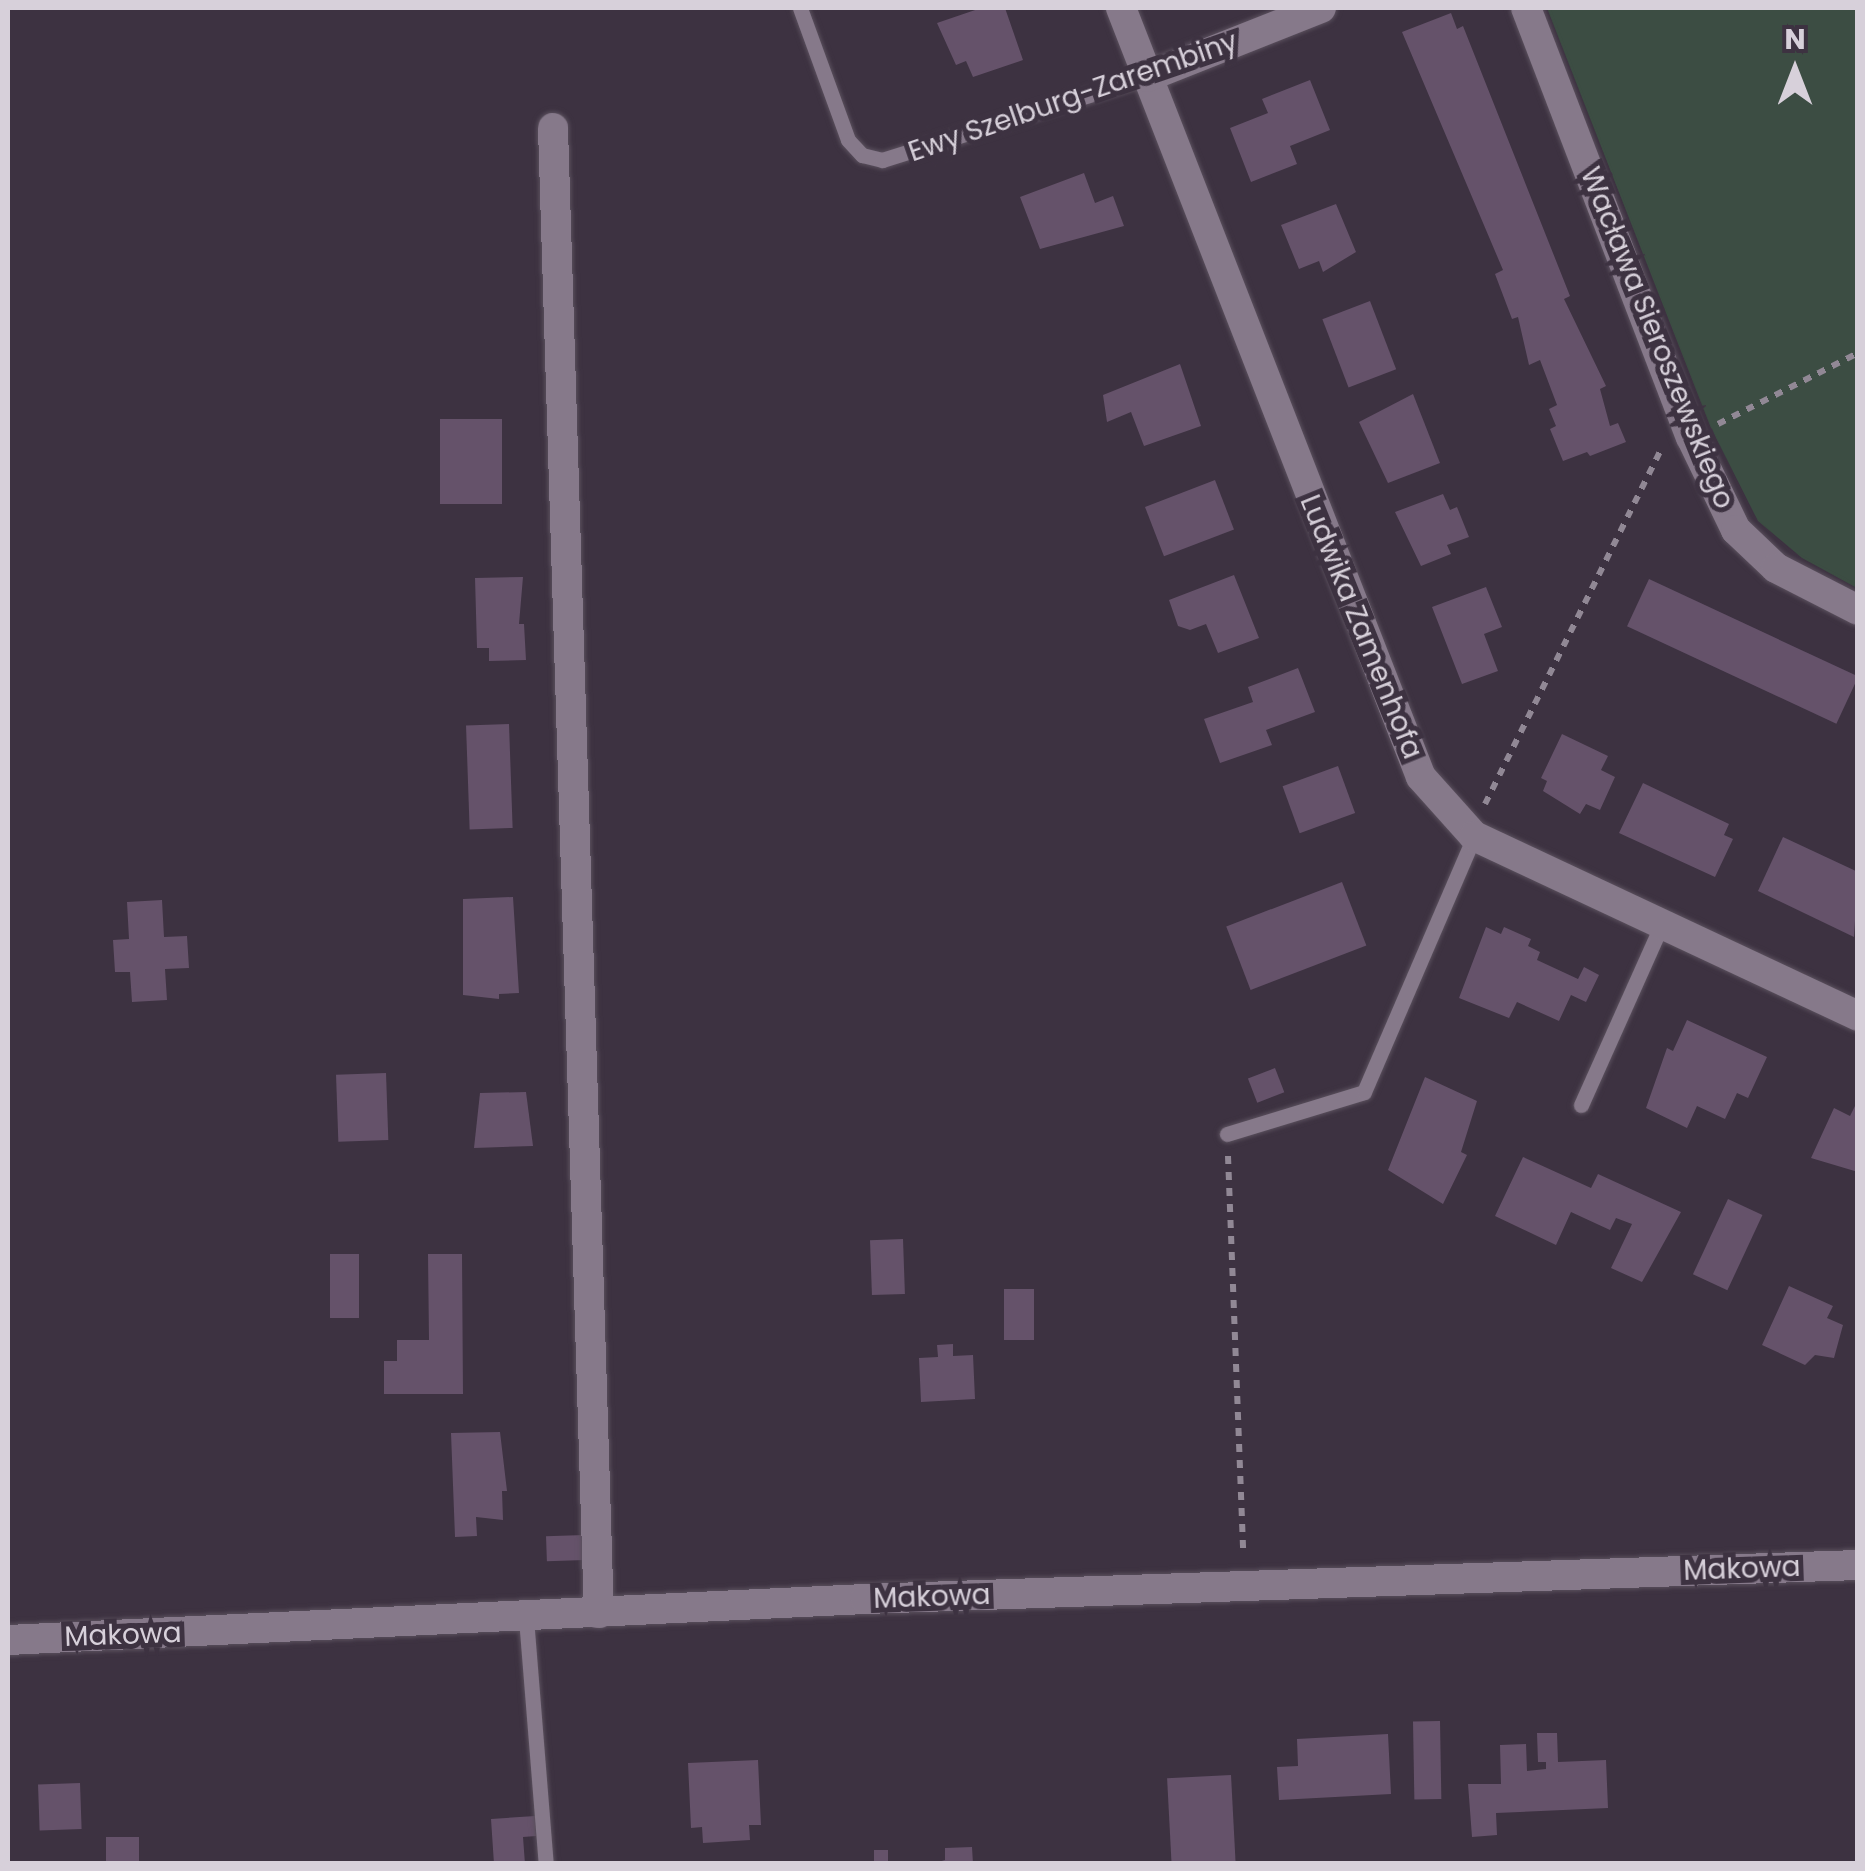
<!DOCTYPE html>
<html>
<head>
<meta charset="utf-8">
<style>
  body { margin:0 }
  #map { position:relative; width:1865px; height:1871px; overflow:hidden; background:#3d3241; font-family:Poppins,sans-serif }
  div>[style] { position:absolute }
  [style*='--x'] { left:calc(var(--x)*1px); top:calc(var(--y)*1px); width:calc(var(--w)*1px); rotate:calc(var(--a)*1deg) }
  .green>* { inset:0; background:#3c4d43 }
  .building>* { inset:0; background:#65526a; transform-origin:0 0 }
  .path>* { height:6px; margin-top:-3px; transform-origin:0; background:repeating-linear-gradient(90deg,#918895 0 8px,transparent 0 16px) }
  .roads { filter:drop-shadow(0 0 2px #5a505d) drop-shadow(0 0 2px #5a505d) }
  .lane>* { height:15px; margin:-7.5px; padding:0 7.5px; transform-origin:7.5px; border-radius:7.5px; background:#86798a }
  .street>* { height:30px; margin:-15px; padding:0 15px; transform-origin:15px; border-radius:15px; background:#86798a }
  span { translate:-50% -50%; white-space:nowrap; text-align:center; line-height:1.15; -webkit-text-stroke:10px #3d3241; paint-order:stroke }
  .street-label { font-size:28px; color:#d7d0da }
  .frame { position:absolute; inset:0; border:10px solid #d7d0da; pointer-events:none }
  .north { position:absolute; left:1745px; top:20px; width:100px; height:100px; -webkit-text-stroke:8px #3d3241; paint-order:stroke; rotate:0deg; font-size:28px; font-weight:700; line-height:40px; text-align:center; color:#d7d0da }
  .north::after { content:''; display:block; margin:auto; width:35px; height:45px; background:#d7d0da; clip-path:polygon(50% 0,100% 100%,50% 72%,0 100%) }
</style>
</head>
<body>
<div id="map">
  <div class="green">
    <i style="clip-path:polygon(1547px 8px,1857px 8px,1857px 588px,1802px 558px,1758px 521px,1711px 428px)"></i>
  </div>
  <div class="building">
    <i style="clip-path:polygon(981px 8px,1005px 8px,1023px 60px,973px 77px,966px 61px,956px 65px,937px 23px)"></i>
    <i style="clip-path:polygon(1451px 13px,1457px 29px,1463px 26px,1570px 296px,1564px 299px,1606px 386px,1600px 389px,1610px 426px,1618px 423px,1626px 442px,1590px 456px,1587px 452px,1563px 461px,1550px 429px,1556px 426px,1549px 409px,1557px 405px,1540px 360px,1529px 365px,1518px 317px,1512px 319px,1495px 274px,1503px 270px,1402px 32px)"></i>
    <i style="clip-path:polygon(1310px 80px,1330px 130px,1290px 146px,1297px 164px,1251px 182px,1230px 128px,1268px 113px,1262px 99px)"></i>
    <i style="clip-path:polygon(1084px 173px,1095px 203px,1113px 196px,1124px 226px,1040px 249px,1020px 197px)"></i>
    <i style="clip-path:polygon(1336px 204px,1356px 252px,1323px 272px,1319px 261px,1299px 269px,1281px 225px)"></i>
    <i style="left:1370px;top:301px;width:73px;height:51px;rotate:69deg"></i>
    <i style="clip-path:polygon(1180px 364px,1201px 426px,1144px 446px,1131px 412px,1107px 422px,1103px 395px)"></i>
    <i style="clip-path:polygon(1413px 394px,1440px 463px,1388px 483px,1359px 422px)"></i>
    <i style="left:440px;top:419px;width:62px;height:85px"></i>
    <i style="left:1215px;top:480px;width:53px;height:75px;rotate:69deg"></i>
    <i style="clip-path:polygon(1443px 494px,1450px 510px,1457px 507px,1469px 537px,1447px 545px,1451px 554px,1421px 566px,1395px 512px)"></i>
    <i style="clip-path:polygon(1234px 575px,1259px 638px,1218px 653px,1206px 624px,1190px 630px,1178px 626px,1169px 600px)"></i>
    <i style="clip-path:polygon(523px 577px,519px 624px,524px 624px,526px 660px,489px 661px,489px 648px,477px 648px,475px 578px)"></i>
    <i style="left:1649px;top:579px;width:231px;height:52px;rotate:25deg"></i>
    <i style="clip-path:polygon(1486px 587px,1502px 627px,1484px 634px,1498px 671px,1462px 684px,1432px 607px)"></i>
    <i style="clip-path:polygon(1298px 668px,1315px 712px,1266px 730px,1272px 745px,1220px 763px,1204px 719px,1253px 702px,1248px 687px)"></i>
    <i style="left:509px;top:724px;width:104px;height:43px;rotate:88deg"></i>
    <i style="clip-path:polygon(1562px 734px,1608px 756px,1601px 770px,1615px 777px,1600px 810px,1586px 804px,1580px 814px,1543px 791px,1547px 781px,1541px 778px)"></i>
    <i style="left:1338px;top:766px;width:50px;height:59px;rotate:70deg"></i>
    <i style="clip-path:polygon(1643px 783px,1729px 824px,1724px 835px,1733px 839px,1715px 877px,1619px 833px)"></i>
    <i style="clip-path:polygon(1783px 837px,1858px 872px,1854px 937px,1758px 891px)"></i>
    <i style="left:1342px;top:882px;width:68px;height:124px;rotate:69deg"></i>
    <i style="clip-path:polygon(513px 897px,519px 993px,499px 994px,499px 999px,463px 995px,463px 899px)"></i>
    <i style="clip-path:polygon(162px 900px,164px 937px,187px 936px,189px 968px,165px 969px,167px 1000px,132px 1002px,130px 972px,115px 972px,113px 940px,129px 939px,127px 902px)"></i>
    <i style="clip-path:polygon(1486px 927px,1501px 934px,1504px 927px,1531px 939px,1528px 946px,1540px 952px,1537px 960px,1578px 979px,1584px 967px,1599px 975px,1586px 1002px,1571px 995px,1559px 1021px,1517px 1002px,1509px 1018px,1459px 998px)"></i>
    <i style="clip-path:polygon(1687px 1020px,1767px 1057px,1748px 1098px,1737px 1093px,1725px 1119px,1697px 1106px,1687px 1128px,1646px 1108px,1667px 1048px,1673px 1051px)"></i>
    <i style="left:1275px;top:1068px;width:26px;height:29px;rotate:69deg"></i>
    <i style="left:386px;top:1073px;width:67px;height:50px;rotate:88deg"></i>
    <i style="clip-path:polygon(1425px 1077px,1477px 1101px,1461px 1152px,1467px 1155px,1443px 1204px,1388px 1170px)"></i>
    <i style="clip-path:polygon(526px 1092px,533px 1146px,474px 1148px,480px 1093px)"></i>
    <i style="clip-path:polygon(1858px 1100px,1858px 1172px,1811px 1158px,1834px 1108px,1850px 1116px)"></i>
    <i style="clip-path:polygon(1523px 1157px,1591px 1188px,1598px 1174px,1681px 1212px,1642px 1282px,1611px 1268px,1632px 1224px,1616px 1218px,1610px 1230px,1571px 1212px,1556px 1245px,1495px 1216px)"></i>
    <i style="left:1728px;top:1199px;width:38px;height:83px;rotate:25deg"></i>
    <i style="left:903px;top:1239px;width:55px;height:33px;rotate:88deg"></i>
    <i style="left:330px;top:1254px;width:29px;height:64px"></i>
    <i style="clip-path:polygon(428px 1254px,462px 1254px,463px 1394px,384px 1394px,384px 1361px,397px 1361px,397px 1340px,429px 1340px)"></i>
    <i style="clip-path:polygon(1789px 1286px,1833px 1306px,1827px 1318px,1843px 1325px,1834px 1358px,1815px 1355px,1805px 1365px,1762px 1345px)"></i>
    <i style="left:1004px;top:1289px;width:30px;height:51px"></i>
    <i style="clip-path:polygon(953px 1344px,953px 1356px,973px 1355px,975px 1399px,921px 1402px,919px 1358px,938px 1357px,937px 1345px)"></i>
    <i style="clip-path:polygon(500px 1432px,507px 1491px,502px 1491px,503px 1520px,476px 1517px,477px 1536px,455px 1537px,451px 1433px)"></i>
    <i style="left:584px;top:1535px;width:25px;height:38px;rotate:88deg"></i>
    <i style="left:1440px;top:1721px;width:78px;height:27px;rotate:89deg"></i>
    <i style="clip-path:polygon(1537px 1733px,1557px 1733px,1558px 1762px,1606px 1760px,1608px 1808px,1496px 1813px,1497px 1835px,1472px 1837px,1468px 1784px,1501px 1784px,1500px 1745px,1526px 1744px,1527px 1771px,1546px 1769px,1546px 1762px,1538px 1762px)"></i>
    <i style="clip-path:polygon(1388px 1734px,1391px 1794px,1279px 1800px,1277px 1767px,1298px 1766px,1297px 1739px)"></i>
    <i style="clip-path:polygon(758px 1760px,761px 1825px,749px 1825px,750px 1840px,703px 1843px,702px 1827px,691px 1828px,688px 1763px)"></i>
    <i style="left:1231px;top:1775px;width:89px;height:64px;rotate:87deg"></i>
    <i style="left:80px;top:1783px;width:46px;height:42px;rotate:88deg"></i>
    <i style="clip-path:polygon(535px 1816px,536px 1836px,523px 1837px,525px 1864px,494px 1864px,491px 1819px)"></i>
    <i style="left:139px;top:1837px;width:27px;height:33px;rotate:90deg"></i>
    <i style="clip-path:polygon(972px 1847px,973px 1864px,932px 1864px,945px 1860px,945px 1848px)"></i>
    <i style="left:874px;top:1850px;width:14px;height:14px"></i>
  </div>
  <div class="path">
    <i style="--x:1718;--y:424;--w:157;--a:-26.9"></i>
    <i style="--x:1485;--y:804;--w:396;--a:-63.6"></i>
    <i style="--x:1228;--y:1156;--w:397;--a:87.8"></i>
  </div>
  <div class="roads">
    <div class="lane">
      <i style="--x:800;--y:8;--w:140;--a:70"></i>
      <i style="--x:848;--y:140;--w:21;--a:47"></i>
      <i style="--x:862;--y:155;--w:21;--a:14"></i>
      <i style="--x:882;--y:160;--w:278;--a:-17.4"></i>
      <i style="--x:1581;--y:1105;--w:198;--a:-65.9"></i>
      <i style="--x:1227;--y:1134;--w:143;--a:-17"></i>
      <i style="--x:1364;--y:1092;--w:279;--a:-66.7"></i>
      <i style="--x:526;--y:1618;--w:247;--a:85.4"></i>
    </div>
    <div class="street">
      <i style="--x:1121;--y:8;--w:825;--a:68.69"></i>
      <i style="--x:1421;--y:777;--w:79;--a:48.1"></i>
      <i style="--x:1474;--y:836;--w:424;--a:25.1"></i>
      <i style="--x:1526;--y:8;--w:460;--a:69"></i>
      <i style="--x:1691;--y:437;--w:103;--a:64.2"></i>
      <i style="--x:1736;--y:530;--w:55;--a:43.5"></i>
      <i style="--x:1776;--y:568;--w:92;--a:27.1"></i>
      <i style="--x:1147;--y:77;--w:187;--a:-21.6"></i>
      <i style="--x:553;--y:128;--w:1486;--a:88.23"></i>
      <i style="--x:8;--y:1640;--w:858;--a:-2.74"></i>
      <i style="--x:865;--y:1599;--w:994;--a:-1.96"></i>
    </div>
  </div>
  <div class="street-label">
    <span style="left:1073px;top:97px;rotate:-19deg">Ewy Szelburg-Zarembiny</span>
    <span style="left:1657px;top:338px;rotate:68deg">Wacława Sieroszewskiego</span>
    <span style="left:1361px;top:627px;rotate:68deg">Ludwika Zamenhofa</span>
    <span style="left:1742px;top:1569px;rotate:-2deg">Makowa</span>
    <span style="left:932px;top:1597px;rotate:-2deg">Makowa</span>
    <span style="left:123px;top:1635px;rotate:-2deg">Makowa</span>
  </div>
  <div class="frame"></div>
  <div class="north">N</div>
</div>
</body>
</html>
